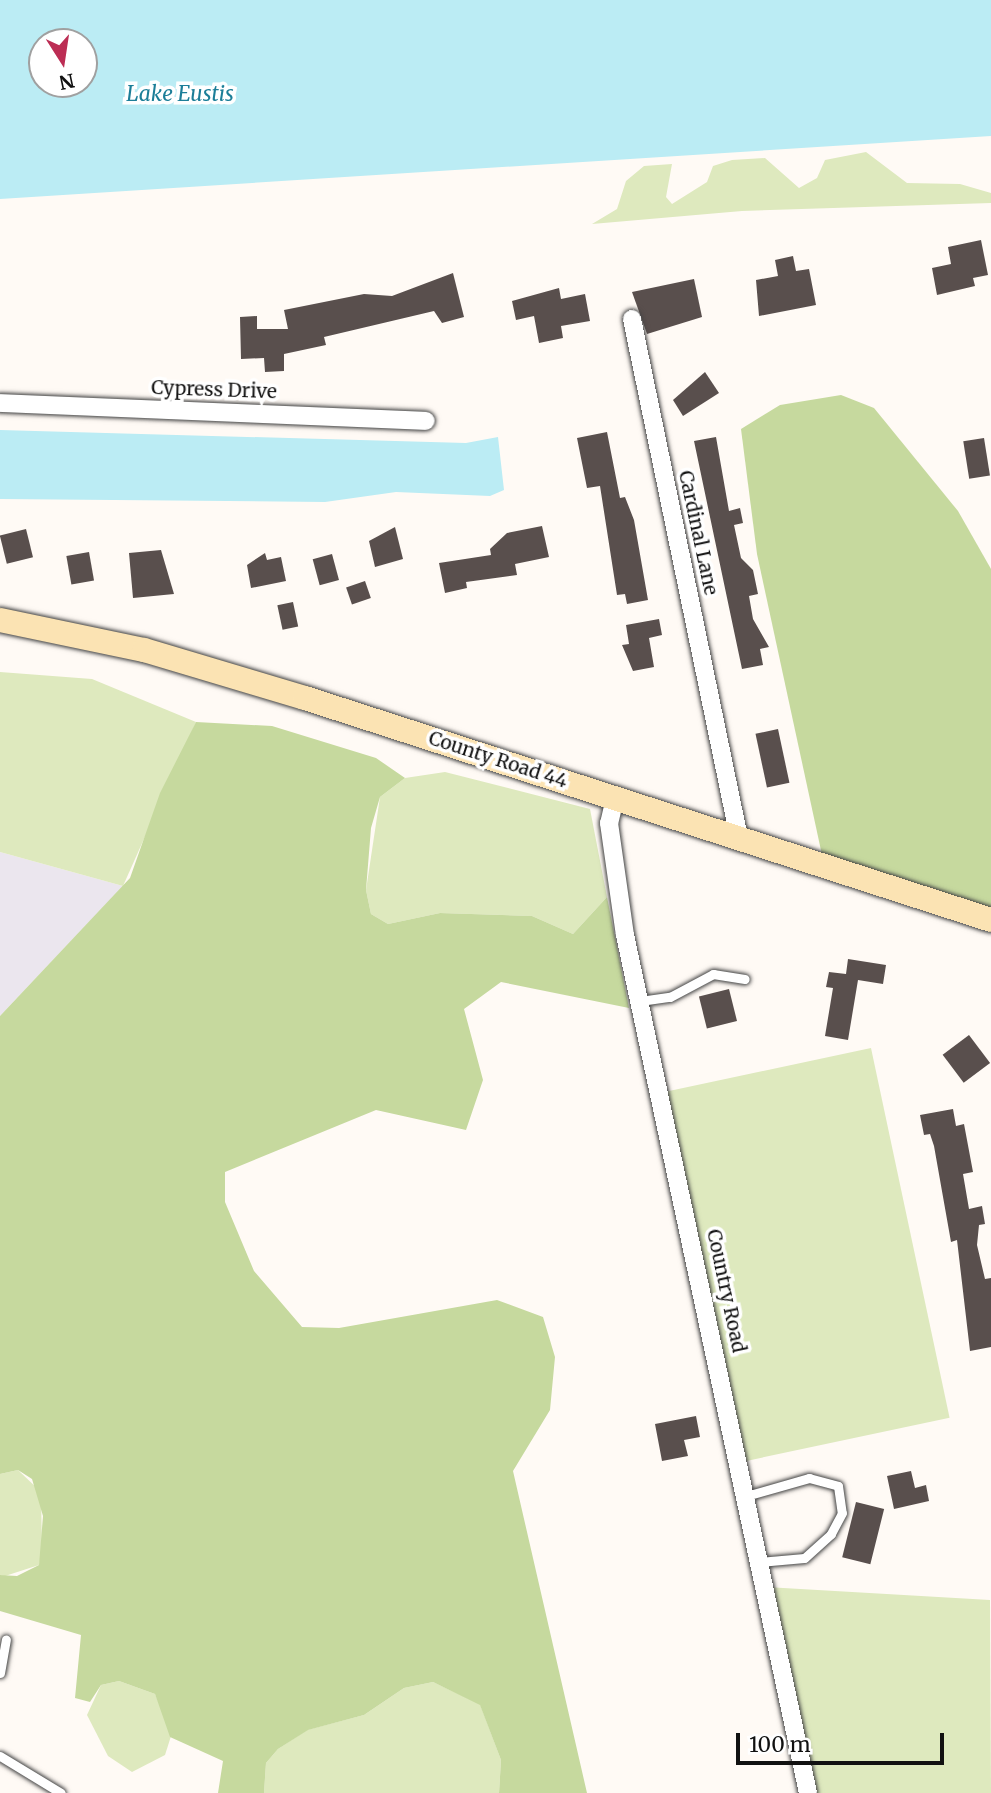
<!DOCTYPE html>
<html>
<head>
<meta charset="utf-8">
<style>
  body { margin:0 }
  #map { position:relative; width:991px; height:1793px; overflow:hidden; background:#fffaf5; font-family:Merriweather,serif }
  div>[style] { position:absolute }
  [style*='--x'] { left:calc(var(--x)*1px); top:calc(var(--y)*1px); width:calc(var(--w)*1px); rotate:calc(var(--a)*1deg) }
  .industrial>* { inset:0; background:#ebe6ee }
  .green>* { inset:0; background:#dee9be; transform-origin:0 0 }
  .forest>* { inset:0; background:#c6d99e }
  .water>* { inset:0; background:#bbecf4 }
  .building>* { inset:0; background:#594f4d; transform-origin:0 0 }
  .roads { filter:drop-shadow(0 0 2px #444) drop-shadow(0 0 2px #444) }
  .lane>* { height:9px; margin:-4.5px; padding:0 4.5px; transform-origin:4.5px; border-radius:4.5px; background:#fff }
  .street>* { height:18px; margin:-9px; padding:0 9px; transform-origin:9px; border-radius:9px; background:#fff }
  .secondary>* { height:24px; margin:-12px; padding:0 12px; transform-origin:12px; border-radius:12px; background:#fbe3b3 }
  span { translate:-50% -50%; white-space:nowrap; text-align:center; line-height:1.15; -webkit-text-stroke:7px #fff; paint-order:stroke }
  .street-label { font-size:19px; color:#111 }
  .water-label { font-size:21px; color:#1c7e98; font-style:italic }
  .north { position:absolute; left:28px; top:28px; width:70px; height:70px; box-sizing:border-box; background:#fff; border:2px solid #a0a0a0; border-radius:50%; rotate:168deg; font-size:19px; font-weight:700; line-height:28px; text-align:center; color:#111 }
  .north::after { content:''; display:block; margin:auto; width:24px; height:32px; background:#bc2d54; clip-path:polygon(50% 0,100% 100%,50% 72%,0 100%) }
  .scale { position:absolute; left:736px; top:1733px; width:208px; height:32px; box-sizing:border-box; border:4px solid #111; border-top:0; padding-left:9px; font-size:21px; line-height:24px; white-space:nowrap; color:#111; -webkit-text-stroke:5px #fff; paint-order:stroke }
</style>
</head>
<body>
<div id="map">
  <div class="industrial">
    <i style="clip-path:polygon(0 852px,123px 886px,0 1016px)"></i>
  </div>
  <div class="green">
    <i style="clip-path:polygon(866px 152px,907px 183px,960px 184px,991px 193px,991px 203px,742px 211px,592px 224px,617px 209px,626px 181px,644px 166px,672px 164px,666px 197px,672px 204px,707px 182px,713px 166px,732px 160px,765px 158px,799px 188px,817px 178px,825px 160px)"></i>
    <i style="clip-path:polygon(0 672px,92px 679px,196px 722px,123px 886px,0 852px)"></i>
    <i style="clip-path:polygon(445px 772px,590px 809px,607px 897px,573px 934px,532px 916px,440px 913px,388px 924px,371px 914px,366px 890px,380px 797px,405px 778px)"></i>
    <i style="left:871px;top:1048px;width:378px;height:222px;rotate:78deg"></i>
    <i style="clip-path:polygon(18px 1470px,41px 1492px,42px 1553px,39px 1565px,5px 1576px,0 1575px,0 1474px)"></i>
    <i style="clip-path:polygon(766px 1587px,990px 1600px,991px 1793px,811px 1793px)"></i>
    <i style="clip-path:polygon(119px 1681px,155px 1694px,172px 1733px,165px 1755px,132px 1772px,108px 1756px,87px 1715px,101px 1685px)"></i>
    <i style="clip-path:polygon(433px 1682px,480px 1704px,501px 1760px,499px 1793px,264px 1793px,266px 1763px,278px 1749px,307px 1730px,364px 1715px,404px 1688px)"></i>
  </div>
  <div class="forest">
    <i style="clip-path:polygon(841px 395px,874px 408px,958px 511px,991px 569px,991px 911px,822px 855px,757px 554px,741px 429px,780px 405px)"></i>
    <i style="clip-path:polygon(196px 722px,272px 726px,376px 758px,405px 778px,380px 797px,371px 828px,366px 890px,371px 914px,388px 924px,440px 913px,532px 916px,573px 934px,607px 897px,629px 1008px,501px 982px,464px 1009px,483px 1080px,466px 1130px,376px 1110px,225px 1172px,225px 1202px,254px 1271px,302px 1327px,339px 1328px,497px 1300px,543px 1317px,555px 1357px,550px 1410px,513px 1471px,587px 1793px,499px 1793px,501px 1760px,480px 1705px,433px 1682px,404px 1688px,364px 1715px,308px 1730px,278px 1749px,266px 1763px,264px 1793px,218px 1793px,223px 1761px,170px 1737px,155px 1694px,119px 1681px,101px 1685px,90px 1702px,75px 1698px,81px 1635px,0 1611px,0 1575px,17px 1576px,39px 1565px,43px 1516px,32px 1479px,18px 1470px,0 1474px,0 1016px,130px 878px,160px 793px)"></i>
  </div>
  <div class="water">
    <i style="clip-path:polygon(evenodd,0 0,991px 0,991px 136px,0 199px,0 0,84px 42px,84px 84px,42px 84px,42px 42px,84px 42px)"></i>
    <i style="clip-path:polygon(0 430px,466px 443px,498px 437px,504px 490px,490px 496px,396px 492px,325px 502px,0 499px)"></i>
  </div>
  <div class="building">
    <i style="clip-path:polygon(981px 240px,988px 275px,973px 278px,975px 286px,937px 295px,932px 268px,951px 264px,948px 247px)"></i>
    <i style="clip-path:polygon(793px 256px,796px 271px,809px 269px,816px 305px,759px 316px,756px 280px,778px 276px,775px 260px)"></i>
    <i style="clip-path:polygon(453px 273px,464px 317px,442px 323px,434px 311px,324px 337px,326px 345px,284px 354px,284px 371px,265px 372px,264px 358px,241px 359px,240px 317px,257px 316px,257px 329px,288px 329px,284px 310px,364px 294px,392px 296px)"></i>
    <i style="clip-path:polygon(694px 279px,702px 317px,647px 334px,632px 292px)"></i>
    <i style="clip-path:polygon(559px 288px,561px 299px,585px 294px,590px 321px,561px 326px,563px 338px,539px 343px,534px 316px,516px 320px,512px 301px)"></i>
    <i style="clip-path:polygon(705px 372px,719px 393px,683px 416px,673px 400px)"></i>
    <i style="clip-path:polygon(607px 432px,620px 498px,625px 497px,634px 520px,648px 600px,627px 604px,625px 594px,617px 595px,600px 486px,587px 488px,577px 438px)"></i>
    <i style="clip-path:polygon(716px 437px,729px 511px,740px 508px,743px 523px,734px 525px,741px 558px,753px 570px,758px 594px,749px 596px,753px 619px,769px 647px,760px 649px,763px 665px,742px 669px,694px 441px)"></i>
    <i style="left:984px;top:438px;width:38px;height:21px;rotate:81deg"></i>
    <i style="clip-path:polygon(542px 526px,549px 557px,515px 564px,517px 575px,466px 582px,467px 588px,445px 593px,439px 563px,491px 555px,490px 549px,507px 533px)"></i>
    <i style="clip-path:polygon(395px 527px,403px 559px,375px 567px,369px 541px)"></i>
    <i style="left:26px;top:529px;width:29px;height:27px;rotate:76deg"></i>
    <i style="clip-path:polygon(161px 550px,174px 594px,133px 598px,129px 553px)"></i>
    <i style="left:89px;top:552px;width:29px;height:23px;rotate:80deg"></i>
    <i style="clip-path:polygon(265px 553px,267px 560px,281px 557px,286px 581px,251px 588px,247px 565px)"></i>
    <i style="left:332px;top:554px;width:27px;height:20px;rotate:75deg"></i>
    <i style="left:365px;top:581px;width:18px;height:20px;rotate:71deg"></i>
    <i style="left:293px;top:602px;width:25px;height:16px;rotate:78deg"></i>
    <i style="clip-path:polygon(659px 619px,662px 635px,649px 638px,654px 667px,633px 671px,622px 645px,629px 644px,626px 625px)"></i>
    <i style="left:778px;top:729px;width:55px;height:23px;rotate:78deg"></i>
    <i style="clip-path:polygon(848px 959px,886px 965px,883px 984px,858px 980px,848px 1040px,825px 1036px,833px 988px,826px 987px,829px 972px,846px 974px)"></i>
    <i style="left:729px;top:989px;width:33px;height:31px;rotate:76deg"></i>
    <i style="left:969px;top:1035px;width:35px;height:33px;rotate:53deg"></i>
    <i style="clip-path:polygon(953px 1109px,956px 1126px,964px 1124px,973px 1172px,963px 1174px,969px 1209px,982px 1206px,985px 1224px,979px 1225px,977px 1245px,985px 1279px,991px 1278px,991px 1347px,970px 1351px,957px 1240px,951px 1242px,934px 1146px,930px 1134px,924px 1135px,920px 1115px)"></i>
    <i style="clip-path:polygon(696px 1416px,700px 1437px,684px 1440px,688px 1456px,662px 1461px,655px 1424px)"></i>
    <i style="clip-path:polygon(911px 1471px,915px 1488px,926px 1485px,929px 1501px,894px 1509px,887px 1476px)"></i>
    <i style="left:856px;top:1502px;width:29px;height:57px;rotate:14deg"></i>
  </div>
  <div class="roads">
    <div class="lane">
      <i style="--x:640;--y:1001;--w:30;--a:-8"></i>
      <i style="--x:670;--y:997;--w:49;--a:-28.1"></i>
      <i style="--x:713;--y:974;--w:32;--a:9"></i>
      <i style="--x:746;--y:1496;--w:66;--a:-15.9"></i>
      <i style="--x:809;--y:1478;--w:30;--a:15"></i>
      <i style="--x:838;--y:1486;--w:27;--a:82"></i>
      <i style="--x:842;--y:1513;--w:24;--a:118"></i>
      <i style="--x:831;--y:1534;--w:36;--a:138"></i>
      <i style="--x:804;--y:1558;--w:45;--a:174.9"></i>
      <i style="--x:0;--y:1673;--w:34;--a:-80"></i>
      <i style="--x:0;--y:1756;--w:71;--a:31.2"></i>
    </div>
    <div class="street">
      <i style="--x:632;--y:319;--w:530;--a:78.35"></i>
      <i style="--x:0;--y:403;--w:426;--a:2.4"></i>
      <i style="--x:615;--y:798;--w:26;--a:103"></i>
      <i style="--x:609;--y:823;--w:113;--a:81.9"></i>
      <i style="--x:625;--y:935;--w:877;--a:77.96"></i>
    </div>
    <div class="secondary">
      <i style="--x:0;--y:620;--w:147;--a:11.8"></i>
      <i style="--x:144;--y:650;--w:168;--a:16.6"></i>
      <i style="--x:305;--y:698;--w:721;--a:17.93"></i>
    </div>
  </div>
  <div class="street-label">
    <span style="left:214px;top:390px;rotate:2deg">Cypress Drive</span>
    <span style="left:698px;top:533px;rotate:78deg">Cardinal Lane</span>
    <span style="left:498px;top:760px;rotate:18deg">County Road 44</span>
    <span style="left:726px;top:1291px;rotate:78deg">Country Road</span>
  </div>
  <div class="water-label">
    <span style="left:180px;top:94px">Lake Eustis</span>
  </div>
  <div class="north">N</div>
  <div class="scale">100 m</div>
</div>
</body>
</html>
